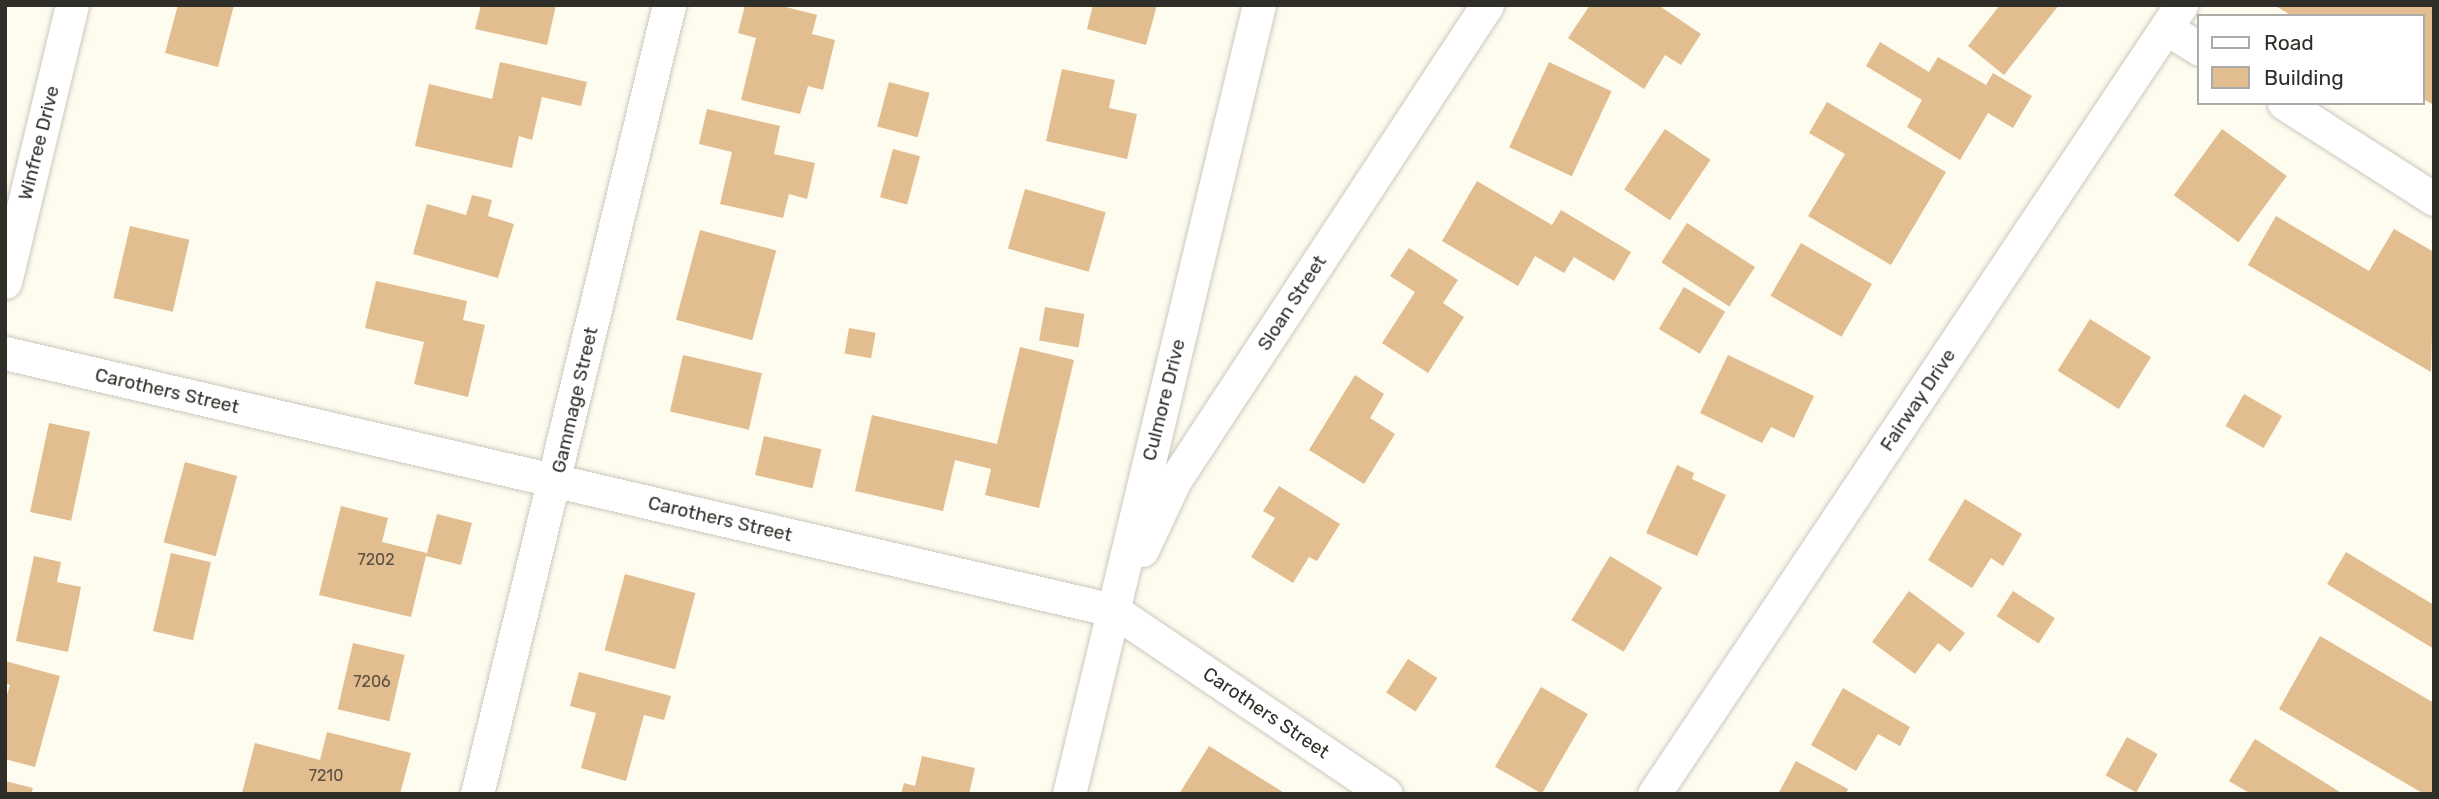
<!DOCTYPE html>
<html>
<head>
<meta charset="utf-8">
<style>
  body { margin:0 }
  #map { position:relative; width:2439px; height:799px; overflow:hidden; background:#fefbef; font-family:Rubik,sans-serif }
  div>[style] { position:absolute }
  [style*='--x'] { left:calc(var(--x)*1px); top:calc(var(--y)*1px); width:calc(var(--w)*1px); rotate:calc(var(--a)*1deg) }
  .building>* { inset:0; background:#e2bd90; transform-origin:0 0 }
  .roads { filter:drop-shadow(0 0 2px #cbc8bd) drop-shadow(0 0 2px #cbc8bd) }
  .street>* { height:33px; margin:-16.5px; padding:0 16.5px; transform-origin:16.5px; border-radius:16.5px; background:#fff }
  span { translate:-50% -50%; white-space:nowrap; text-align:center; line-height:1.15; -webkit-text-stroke:7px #fff; paint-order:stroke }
  .number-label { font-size:16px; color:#5c5243 }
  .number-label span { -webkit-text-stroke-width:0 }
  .street-label { font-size:19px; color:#2f2e29 }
  .frame { position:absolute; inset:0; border:7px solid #2f2e29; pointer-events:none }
  .legend { position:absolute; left:2197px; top:14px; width:228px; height:91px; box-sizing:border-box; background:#fff; border:2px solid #acaba9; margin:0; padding:9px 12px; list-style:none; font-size:21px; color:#2f2e29 }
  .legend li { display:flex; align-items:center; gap:14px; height:35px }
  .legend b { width:35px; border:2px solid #acaba9 }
</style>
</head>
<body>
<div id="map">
  <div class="building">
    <i style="clip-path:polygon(178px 5px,234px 5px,218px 67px,165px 53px)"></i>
    <i style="clip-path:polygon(481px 5px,556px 5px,547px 45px,475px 29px)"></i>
    <i style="clip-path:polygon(745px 5px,778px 5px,817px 15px,812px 34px,835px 40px,823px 90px,808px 86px,800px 114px,741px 100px,756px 38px,738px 33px)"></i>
    <i style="clip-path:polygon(1093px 5px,1157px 5px,1146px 45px,1087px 29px)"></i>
    <i style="clip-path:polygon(1590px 5px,1658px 5px,1701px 34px,1681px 65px,1665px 55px,1644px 89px,1568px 38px)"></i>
    <i style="clip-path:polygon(2000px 5px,2059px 5px,2004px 75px,1968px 46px)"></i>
    <i style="clip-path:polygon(2274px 5px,2434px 5px,2434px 105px,2423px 99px,2423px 16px,2292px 16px)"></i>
    <i style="clip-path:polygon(1880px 42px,1929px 72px,1938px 57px,1986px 85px,1993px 73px,2032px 96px,2013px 128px,1988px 113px,1960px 160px,1907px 127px,1922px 100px,1866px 66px)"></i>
    <i style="clip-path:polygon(500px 62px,587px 82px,581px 106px,542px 97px,532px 140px,519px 136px,512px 168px,415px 146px,429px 84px,492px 99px)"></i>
    <i style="left:1549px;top:62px;width:69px;height:94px;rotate:25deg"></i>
    <i style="clip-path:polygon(1062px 69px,1115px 80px,1109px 108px,1137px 114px,1127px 159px,1046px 141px)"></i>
    <i style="left:889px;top:82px;width:42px;height:46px;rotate:15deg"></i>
    <i style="clip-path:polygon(1827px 102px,1946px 172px,1891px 265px,1808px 216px,1845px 154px,1809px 133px)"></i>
    <i style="clip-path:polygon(707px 109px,780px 126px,774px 154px,815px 163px,807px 199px,789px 194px,783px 218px,720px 204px,732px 152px,699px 144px)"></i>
    <i style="left:1665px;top:129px;width:55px;height:73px;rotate:34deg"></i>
    <i style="left:2222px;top:129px;width:80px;height:82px;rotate:36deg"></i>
    <i style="left:893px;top:149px;width:28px;height:50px;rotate:15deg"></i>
    <i style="clip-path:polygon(1477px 181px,1552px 225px,1561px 210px,1631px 252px,1614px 281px,1574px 257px,1564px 273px,1535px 256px,1518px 286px,1442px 241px)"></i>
    <i style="left:1025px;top:189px;width:84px;height:62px;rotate:16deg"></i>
    <i style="clip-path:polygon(472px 195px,492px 200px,488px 216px,514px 224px,498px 278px,413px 254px,427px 204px,466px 215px)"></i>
    <i style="clip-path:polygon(2276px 216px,2369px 271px,2394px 229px,2434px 252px,2431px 372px,2248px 265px)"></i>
    <i style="left:1687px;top:223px;width:81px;height:47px;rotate:33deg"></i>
    <i style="left:130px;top:226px;width:61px;height:74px;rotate:13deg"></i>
    <i style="left:700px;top:230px;width:79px;height:93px;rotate:15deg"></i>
    <i style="left:1801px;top:243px;width:82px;height:61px;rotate:30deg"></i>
    <i style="clip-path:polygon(1409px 248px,1458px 280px,1443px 303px,1464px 317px,1428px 373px,1382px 343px,1415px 292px,1390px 276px)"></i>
    <i style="clip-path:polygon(376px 281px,467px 301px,463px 320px,485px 325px,468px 397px,414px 384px,424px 342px,365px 328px)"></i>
    <i style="left:1684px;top:287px;width:48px;height:49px;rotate:31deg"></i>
    <i style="left:1045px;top:307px;width:40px;height:34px;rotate:10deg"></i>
    <i style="left:2090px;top:319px;width:72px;height:61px;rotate:32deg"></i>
    <i style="left:849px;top:328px;width:27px;height:26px;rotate:10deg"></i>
    <i style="clip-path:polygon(1020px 347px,1074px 360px,1039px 508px,985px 495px,991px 469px,955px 460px,943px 511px,855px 491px,872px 415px,997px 444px)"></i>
    <i style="left:683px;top:355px;width:81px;height:58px;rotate:13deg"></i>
    <i style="clip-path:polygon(1728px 355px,1814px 396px,1794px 438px,1771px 427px,1762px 443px,1700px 413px)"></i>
    <i style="clip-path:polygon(1355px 375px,1384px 394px,1370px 418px,1395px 434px,1364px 484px,1309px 450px)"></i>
    <i style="left:2244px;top:394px;width:44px;height:37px;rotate:30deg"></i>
    <i style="left:49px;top:423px;width:42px;height:91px;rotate:12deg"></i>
    <i style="left:764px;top:436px;width:59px;height:40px;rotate:13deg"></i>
    <i style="left:185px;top:462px;width:54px;height:83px;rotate:15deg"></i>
    <i style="clip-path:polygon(1677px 465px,1694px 473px,1692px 479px,1726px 495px,1697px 556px,1646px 533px)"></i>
    <i style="clip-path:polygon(1279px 486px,1340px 524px,1317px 561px,1309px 557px,1293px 583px,1251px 557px,1275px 518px,1263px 511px)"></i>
    <i style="clip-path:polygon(1965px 499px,2022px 534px,2003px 566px,1991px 558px,1972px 588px,1928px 560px)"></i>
    <i style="clip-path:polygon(341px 506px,388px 518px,382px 542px,427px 553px,437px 514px,472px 523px,461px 565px,426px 556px,411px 617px,319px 595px)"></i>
    <i style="clip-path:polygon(2346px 552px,2434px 605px,2434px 649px,2327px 584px)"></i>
    <i style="left:171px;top:553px;width:41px;height:80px;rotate:13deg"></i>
    <i style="clip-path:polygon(34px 556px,61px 562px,57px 582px,81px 587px,68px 652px,16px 641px)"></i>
    <i style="left:1610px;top:556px;width:61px;height:75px;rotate:31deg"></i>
    <i style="left:625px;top:574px;width:73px;height:79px;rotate:15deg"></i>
    <i style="clip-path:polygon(1909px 591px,1965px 633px,1950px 652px,1938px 643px,1915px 674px,1872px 642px)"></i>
    <i style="left:2013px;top:591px;width:50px;height:30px;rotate:33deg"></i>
    <i style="clip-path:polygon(2320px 636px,2434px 703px,2434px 794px,2424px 794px,2279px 709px)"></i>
    <i style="left:353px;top:643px;width:53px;height:68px;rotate:13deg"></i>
    <i style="left:1408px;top:659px;width:35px;height:40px;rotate:33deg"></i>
    <i style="clip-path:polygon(5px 661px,60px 676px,35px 767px,5px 759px,5px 701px,10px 685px,5px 683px)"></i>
    <i style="clip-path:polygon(579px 672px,671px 696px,664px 720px,644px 715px,626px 781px,581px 768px,596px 713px,570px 706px)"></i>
    <i style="left:1541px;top:687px;width:54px;height:92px;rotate:30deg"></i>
    <i style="clip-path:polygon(1843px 688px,1910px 727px,1900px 746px,1878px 734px,1856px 771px,1811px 745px)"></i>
    <i style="clip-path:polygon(327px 732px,411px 753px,400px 794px,242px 793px,255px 743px,320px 760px)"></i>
    <i style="left:2127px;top:737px;width:35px;height:44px;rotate:29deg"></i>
    <i style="clip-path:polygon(2255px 739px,2343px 794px,2251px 794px,2229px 781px)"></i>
    <i style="clip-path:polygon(1209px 746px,1286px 794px,1179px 794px)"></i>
    <i style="clip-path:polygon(922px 756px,975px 768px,969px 794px,901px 794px,904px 783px,915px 786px)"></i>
    <i style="clip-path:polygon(1796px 761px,1848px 789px,1846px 794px,1778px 794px)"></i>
    <i style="clip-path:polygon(5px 781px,33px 788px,31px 794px,5px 794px)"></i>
  </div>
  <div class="roads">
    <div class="street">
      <i style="--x:2166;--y:28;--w:39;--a:32"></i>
      <i style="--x:2284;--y:103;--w:178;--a:32.6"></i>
      <i style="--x:5;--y:282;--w:285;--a:-76.4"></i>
      <i style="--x:5;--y:353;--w:1137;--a:13.06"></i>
      <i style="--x:1113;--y:610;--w:329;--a:34"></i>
      <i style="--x:1142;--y:550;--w:77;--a:-64.8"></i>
      <i style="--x:1175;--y:480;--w:568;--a:-56.7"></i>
      <i style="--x:477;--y:794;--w:812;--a:-76.32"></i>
      <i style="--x:1069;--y:794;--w:812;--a:-76.46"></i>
      <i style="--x:1654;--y:794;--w:949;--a:-56.26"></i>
    </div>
  </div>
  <div class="number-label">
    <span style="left:376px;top:560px">7202</span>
    <span style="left:372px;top:682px">7206</span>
    <span style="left:326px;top:776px">7210</span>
  </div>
  <div class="street-label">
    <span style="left:39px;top:143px;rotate:-76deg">Winfree Drive</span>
    <span style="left:1292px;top:303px;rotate:-57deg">Sloan Street</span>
    <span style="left:167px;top:391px;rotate:13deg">Carothers Street</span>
    <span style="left:575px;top:400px;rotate:-77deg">Gammage Street</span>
    <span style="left:1164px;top:400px;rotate:-76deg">Culmore Drive</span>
    <span style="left:1918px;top:400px;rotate:-56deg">Fairway Drive</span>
    <span style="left:720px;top:519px;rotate:13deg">Carothers Street</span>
    <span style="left:1266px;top:713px;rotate:34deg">Carothers Street</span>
  </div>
  <div class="frame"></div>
  <ul class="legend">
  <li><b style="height:9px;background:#fff"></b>Road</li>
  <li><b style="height:19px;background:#e2bd90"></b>Building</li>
  </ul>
</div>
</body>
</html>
